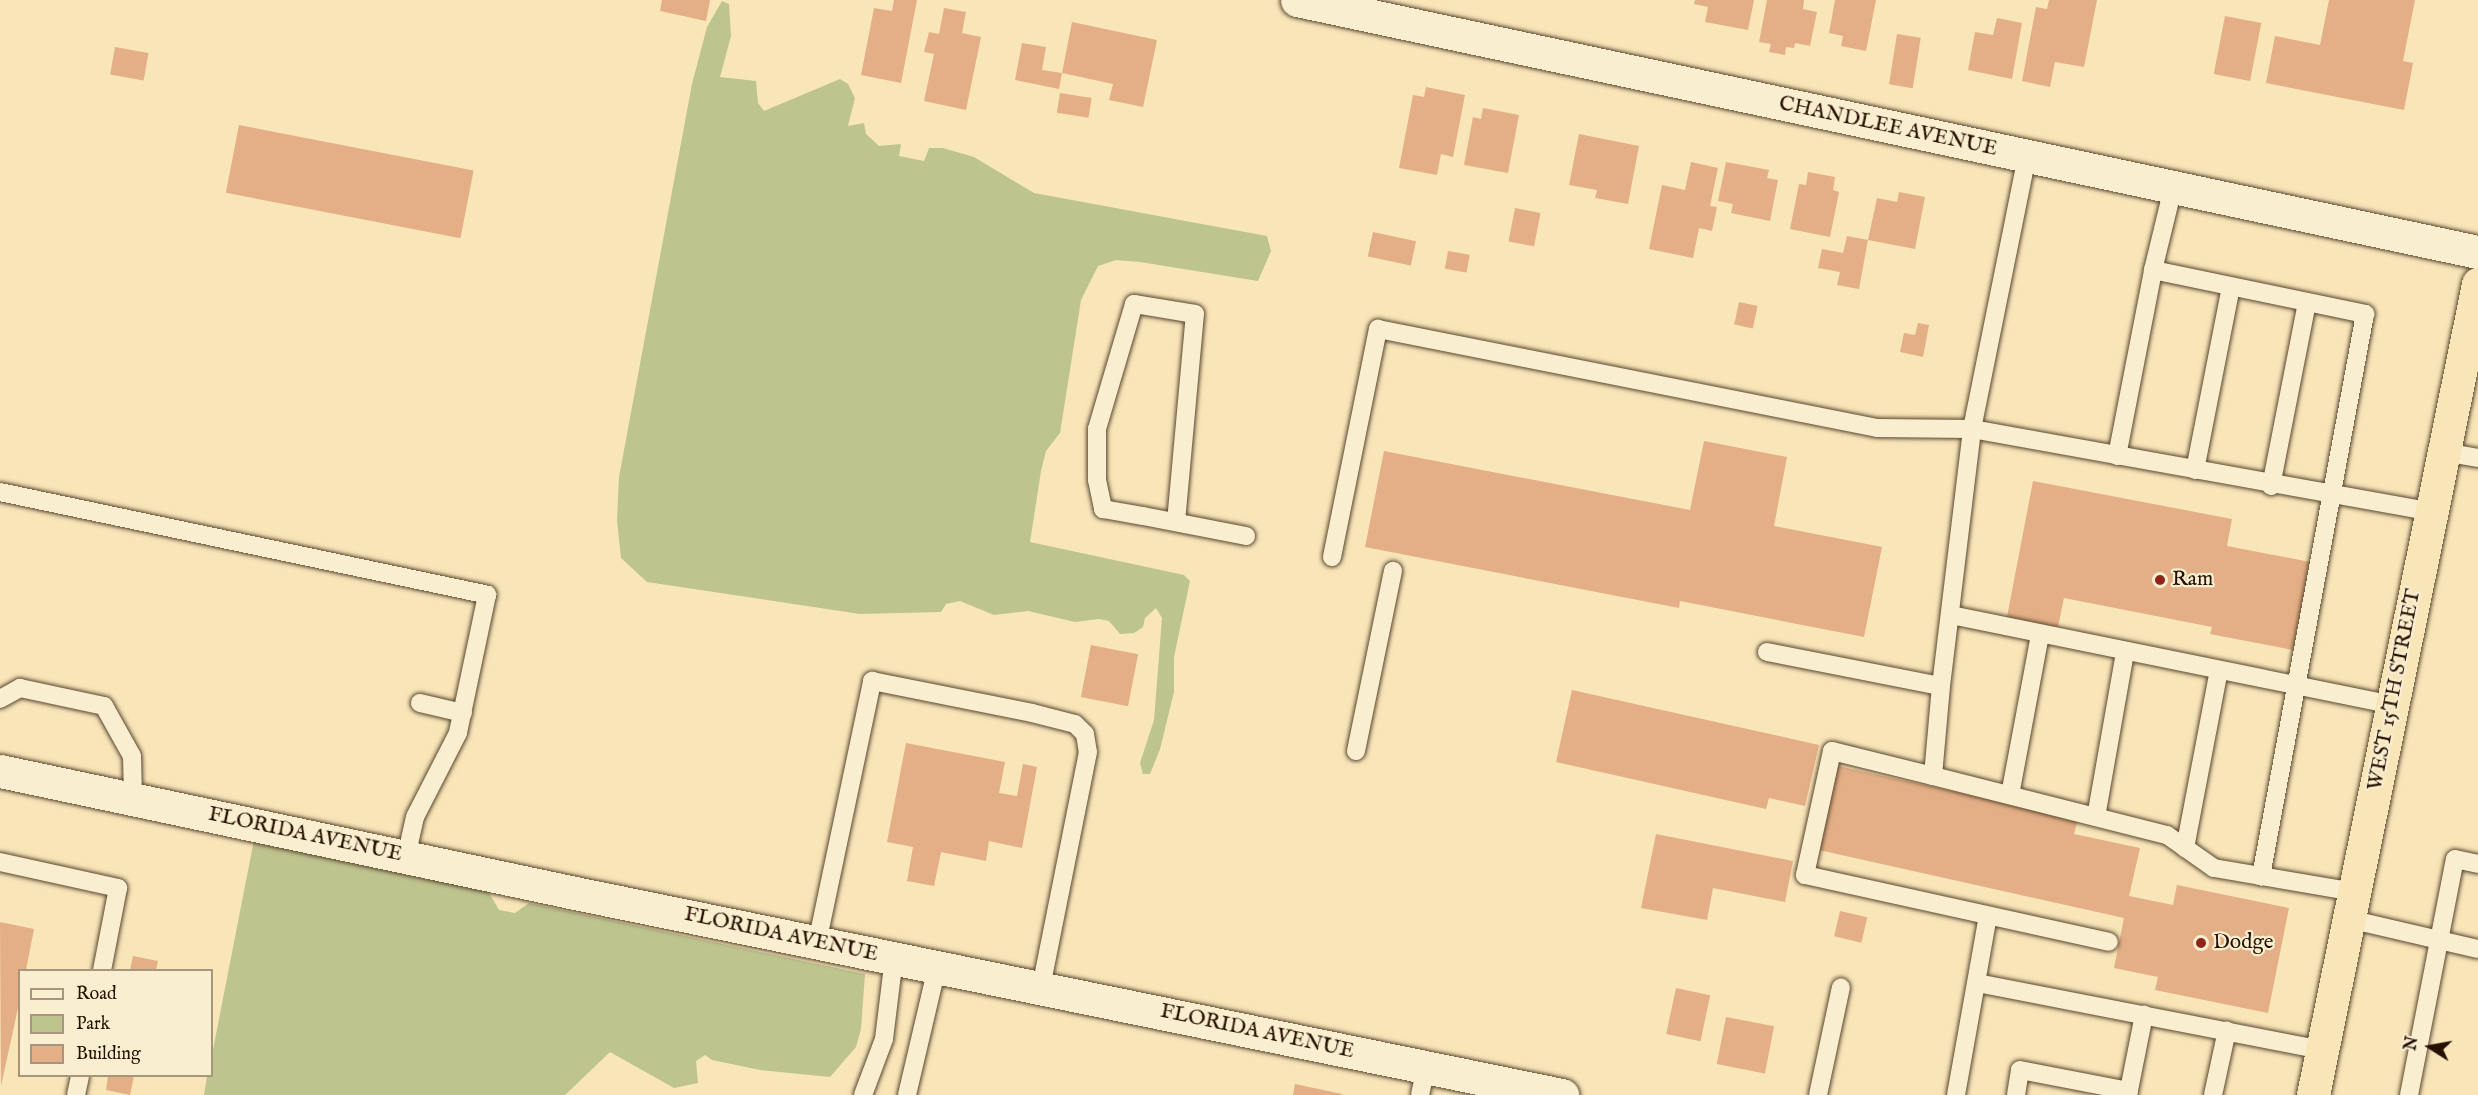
<!DOCTYPE html>
<html>
<head>
<meta charset="utf-8">
<style>
  body { margin:0 }
  #map { position:relative; width:2478px; height:1095px; overflow:hidden; background:#f8e5b8; font-family:"IM FELL English",serif }
  div>[style] { position:absolute }
  [style*='--x'] { left:calc(var(--x)*1px); top:calc(var(--y)*1px); width:calc(var(--w)*1px); rotate:calc(var(--a)*1deg) }
  .green>* { inset:0; background:#bec48e }
  .building>* { inset:0; background:#e4af86; transform-origin:0 0 }
  .roads { filter:drop-shadow(0 0 2px #5a462e) drop-shadow(0 0 2px #5a462e) }
  .service>* { height:18px; margin:-9px; padding:0 9px; transform-origin:9px; border-radius:9px; background:#faeed1 }
  .minor>* { height:33px; margin:-16.5px; padding:0 16.5px; transform-origin:16.5px; border-radius:16.5px; background:#faeed1 }
  .trunk>* { height:33px; margin:-16.5px; padding:0 16.5px; transform-origin:16.5px; border-radius:16.5px; background:#f8e5b8 }
  .dots>* { width:16px; height:16px; translate:-50% -50%; box-sizing:border-box; border:3px solid #faeed1; border-radius:50% }
  span { translate:-50% -50%; white-space:nowrap; text-align:center; line-height:1.15; -webkit-text-stroke:4.5px #faeed1; paint-order:stroke }
  .street-label { font-size:21px; color:#261100 }
  .poi-label { font-size:21px; color:#261100 }
  .left { translate:0 -50%; text-align:left }
  .legend { position:absolute; left:18px; top:969px; width:195px; height:108px; box-sizing:border-box; background:#faeed1; border:2px solid #a5967d; margin:0; padding:8px 10px; list-style:none; font-size:18px; color:#261100 }
  .legend li { display:flex; align-items:center; gap:12px; height:30px }
  .legend b { width:30px; border:2px solid #a5967d }
  .north { position:absolute; left:2400px; top:1017px; width:60px; height:60px; -webkit-text-stroke:4px #faeed1; paint-order:stroke; rotate:281deg; font-size:16px; font-weight:700; line-height:24px; text-align:center; color:#261100 }
  .north::after { content:''; display:block; margin:auto; width:21px; height:27px; background:#261100; clip-path:polygon(50% 0,100% 100%,50% 72%,0 100%) }
</style>
</head>
<body>
<div id="map">
  <div class="green">
    <i style="clip-path:polygon(722px 1px,729px 4px,731px 36px,720px 77px,756px 81px,758px 103px,764px 111px,840px 79px,848px 84px,855px 98px,848px 126px,864px 123px,866px 134px,879px 146px,901px 144px,899px 156px,924px 161px,929px 148px,943px 148px,974px 157px,1034px 193px,1267px 236px,1271px 251px,1258px 281px,1140px 262px,1116px 260px,1098px 266px,1081px 300px,1060px 433px,1046px 451px,1041px 471px,1030px 542px,1184px 575px,1190px 581px,1174px 657px,1174px 692px,1160px 749px,1150px 774px,1143px 774px,1140px 763px,1154px 720px,1162px 618px,1156px 608px,1145px 618px,1143px 627px,1134px 633px,1120px 634px,1109px 621px,1099px 619px,1075px 622px,1028px 611px,994px 615px,960px 601px,946px 604px,941px 612px,860px 614px,647px 582px,621px 558px,617px 520px,619px 477px,692px 84px,707px 27px)"></i>
    <i style="clip-path:polygon(254px 840px,488px 891px,499px 910px,515px 913px,529px 903px,865px 974px,861px 1029px,856px 1047px,830px 1077px,760px 1070px,712px 1060px,705px 1055px,696px 1061px,698px 1083px,674px 1088px,610px 1052px,565px 1095px,204px 1095px,207px 1076px,212px 1076px,212px 1055px)"></i>
  </div>
  <div class="building">
    <i style="clip-path:polygon(662px 0,710px 0,706px 21px,660px 11px)"></i>
    <i style="clip-path:polygon(894px 0,917px 0,901px 83px,861px 75px,874px 8px,892px 11px)"></i>
    <i style="clip-path:polygon(1695px 0,1754px 0,1748px 30px,1705px 22px,1708px 7px,1694px 4px)"></i>
    <i style="clip-path:polygon(1767px 0,1804px 0,1803px 9px,1817px 12px,1810px 46px,1795px 43px,1794px 48px,1786px 47px,1785px 55px,1769px 52px,1771px 44px,1759px 42px)"></i>
    <i style="clip-path:polygon(1835px 0,1876px 0,1866px 51px,1841px 46px,1843px 36px,1829px 33px)"></i>
    <i style="clip-path:polygon(2049px 0,2097px 0,2084px 67px,2055px 62px,2050px 87px,2022px 81px,2036px 7px,2047px 9px)"></i>
    <i style="clip-path:polygon(2329px 0,2415px 0,2403px 61px,2413px 63px,2404px 110px,2266px 83px,2275px 36px,2320px 45px)"></i>
    <i style="clip-path:polygon(944px 8px,966px 12px,962px 33px,981px 37px,966px 110px,924px 101px,934px 54px,924px 52px,929px 32px,939px 34px)"></i>
    <i style="left:2225px;top:16px;width:37px;height:59px;rotate:11deg"></i>
    <i style="clip-path:polygon(1997px 18px,2022px 23px,2012px 79px,1968px 70px,1975px 32px,1993px 35px)"></i>
    <i style="clip-path:polygon(1072px 22px,1157px 40px,1143px 107px,1109px 100px,1113px 84px,1062px 73px)"></i>
    <i style="left:1897px;top:34px;width:24px;height:51px;rotate:9deg"></i>
    <i style="clip-path:polygon(1022px 43px,1046px 47px,1042px 70px,1062px 73px,1059px 89px,1015px 80px)"></i>
    <i style="left:115px;top:47px;width:34px;height:28px;rotate:10deg"></i>
    <i style="clip-path:polygon(1426px 87px,1465px 95px,1453px 157px,1441px 154px,1437px 175px,1399px 168px,1413px 95px,1424px 97px)"></i>
    <i style="left:1060px;top:93px;width:32px;height:20px;rotate:9deg"></i>
    <i style="clip-path:polygon(1483px 108px,1519px 115px,1508px 173px,1464px 165px,1473px 117px,1481px 119px)"></i>
    <i style="left:239px;top:125px;width:239px;height:69px;rotate:11deg"></i>
    <i style="clip-path:polygon(1579px 134px,1639px 146px,1628px 204px,1595px 198px,1597px 190px,1569px 185px)"></i>
    <i style="clip-path:polygon(1691px 162px,1718px 168px,1710px 206px,1717px 207px,1712px 231px,1699px 228px,1693px 258px,1649px 249px,1662px 185px,1685px 190px)"></i>
    <i style="clip-path:polygon(1726px 162px,1769px 170px,1767px 178px,1778px 180px,1770px 221px,1731px 213px,1733px 204px,1718px 201px)"></i>
    <i style="clip-path:polygon(1808px 172px,1835px 177px,1833px 190px,1839px 192px,1830px 237px,1790px 229px,1799px 184px,1806px 185px)"></i>
    <i style="clip-path:polygon(1899px 192px,1925px 197px,1915px 249px,1868px 240px,1877px 198px,1897px 202px)"></i>
    <i style="left:1515px;top:208px;width:26px;height:34px;rotate:11deg"></i>
    <i style="left:1373px;top:232px;width:44px;height:25px;rotate:12deg"></i>
    <i style="clip-path:polygon(1847px 236px,1868px 240px,1859px 289px,1837px 285px,1840px 272px,1818px 268px,1822px 249px,1843px 253px)"></i>
    <i style="left:1448px;top:251px;width:22px;height:18px;rotate:10deg"></i>
    <i style="left:1739px;top:302px;width:19px;height:23px;rotate:12deg"></i>
    <i style="clip-path:polygon(1918px 323px,1929px 325px,1923px 357px,1900px 352px,1904px 333px,1915px 335px)"></i>
    <i style="clip-path:polygon(1704px 441px,1787px 457px,1774px 526px,1882px 547px,1864px 637px,1680px 601px,1679px 608px,1365px 547px,1384px 451px,1690px 510px)"></i>
    <i style="clip-path:polygon(2033px 481px,2232px 519px,2227px 546px,2310px 562px,2293px 650px,2210px 634px,2212px 627px,2064px 598px,2058px 627px,2007px 617px)"></i>
    <i style="left:1091px;top:645px;width:48px;height:53px;rotate:11deg"></i>
    <i style="clip-path:polygon(1572px 690px,1819px 745px,1805px 806px,1769px 798px,1766px 809px,1556px 762px)"></i>
    <i style="clip-path:polygon(906px 743px,1005px 762px,999px 793px,1017px 796px,1023px 764px,1037px 767px,1022px 848px,989px 841px,986px 861px,941px 852px,934px 886px,907px 881px,913px 847px,887px 842px)"></i>
    <i style="clip-path:polygon(1838px 766px,2078px 819px,2074px 834px,2140px 848px,2129px 896px,2173px 905px,2177px 885px,2289px 908px,2268px 1013px,2155px 990px,2158px 977px,2114px 968px,2124px 918px,1819px 850px)"></i>
    <i style="clip-path:polygon(1656px 834px,1793px 861px,1785px 902px,1713px 888px,1707px 920px,1641px 908px)"></i>
    <i style="left:1840px;top:911px;width:28px;height:26px;rotate:13deg"></i>
    <i style="clip-path:polygon(0 922px,34px 929px,26px 970px,20px 970px,20px 999px,1px 1086px)"></i>
    <i style="clip-path:polygon(133px 956px,158px 961px,156px 970px,130px 970px)"></i>
    <i style="left:1676px;top:988px;width:35px;height:47px;rotate:12deg"></i>
    <i style="left:1726px;top:1017px;width:49px;height:48px;rotate:11deg"></i>
    <i style="clip-path:polygon(108px 1076px,134px 1076px,130px 1095px,106px 1090px)"></i>
    <i style="clip-path:polygon(1295px 1084px,1342px 1094px,1342px 1095px,1293px 1095px)"></i>
  </div>
  <div class="roads">
    <div class="service">
      <i style="--x:2173;--y:188;--w:84;--a:103.7"></i>
      <i style="--x:2153;--y:270;--w:217;--a:11.7"></i>
      <i style="--x:2365;--y:314;--w:572;--a:100.48"></i>
      <i style="--x:2444;--y:452;--w:35;--a:10"></i>
      <i style="--x:2117;--y:456;--w:189;--a:-79"></i>
      <i style="--x:2195;--y:470;--w:187;--a:-78.9"></i>
      <i style="--x:2271;--y:486;--w:187;--a:-78.9"></i>
      <i style="--x:0;--y:492;--w:498;--a:11.9"></i>
      <i style="--x:487;--y:595;--w:141;--a:101.9"></i>
      <i style="--x:458;--y:733;--w:94;--a:117.1"></i>
      <i style="--x:415;--y:817;--w:41;--a:102.7"></i>
      <i style="--x:1176;--y:522;--w:209;--a:-84.8"></i>
      <i style="--x:1195;--y:314;--w:62;--a:-170.7"></i>
      <i style="--x:1134;--y:304;--w:130;--a:106.5"></i>
      <i style="--x:1097;--y:429;--w:51;--a:90"></i>
      <i style="--x:1097;--y:480;--w:30;--a:78"></i>
      <i style="--x:1103;--y:509;--w:41;--a:9.9"></i>
      <i style="--x:1143;--y:516;--w:105;--a:11"></i>
      <i style="--x:1332;--y:557;--w:233;--a:-78.6"></i>
      <i style="--x:1378;--y:329;--w:509;--a:11.22"></i>
      <i style="--x:1877;--y:428;--w:95;--a:0.6"></i>
      <i style="--x:1972;--y:429;--w:466;--a:10.2"></i>
      <i style="--x:1951;--y:615;--w:450;--a:11.5"></i>
      <i style="--x:1767;--y:652;--w:177;--a:11.1"></i>
      <i style="--x:1941;--y:686;--w:259;--a:-83.1"></i>
      <i style="--x:1972;--y:429;--w:278;--a:-78.6"></i>
      <i style="--x:1941;--y:686;--w:90;--a:95.1"></i>
      <i style="--x:1933;--y:776;--w:241;--a:14.2"></i>
      <i style="--x:2167;--y:835;--w:57;--a:35.1"></i>
      <i style="--x:2214;--y:868;--w:142;--a:9.7"></i>
      <i style="--x:0;--y:699;--w:23;--a:-29"></i>
      <i style="--x:20;--y:688;--w:86;--a:12.1"></i>
      <i style="--x:104;--y:706;--w:57;--a:60.8"></i>
      <i style="--x:132;--y:756;--w:42;--a:88.6"></i>
      <i style="--x:420;--y:703;--w:44;--a:13.1"></i>
      <i style="--x:1356;--y:751;--w:184;--a:-78.4"></i>
      <i style="--x:1933;--y:776;--w:104;--a:-166.1"></i>
      <i style="--x:1832;--y:751;--w:127;--a:102.3"></i>
      <i style="--x:1805;--y:875;--w:311;--a:12.4"></i>
      <i style="--x:2010;--y:795;--w:163;--a:-79.4"></i>
      <i style="--x:2096;--y:817;--w:168;--a:-80"></i>
      <i style="--x:2185;--y:848;--w:181;--a:-79.2"></i>
      <i style="--x:0;--y:862;--w:121;--a:12.4"></i>
      <i style="--x:118;--y:888;--w:84;--a:101"></i>
      <i style="--x:2349;--y:919;--w:132;--a:13.1"></i>
      <i style="--x:817;--y:943;--w:268;--a:-78.1"></i>
      <i style="--x:872;--y:681;--w:163;--a:11.3"></i>
      <i style="--x:1032;--y:713;--w:44;--a:14.3"></i>
      <i style="--x:1075;--y:724;--w:14;--a:45"></i>
      <i style="--x:1085;--y:734;--w:18;--a:81"></i>
      <i style="--x:1088;--y:752;--w:241;--a:101.3"></i>
      <i style="--x:1977;--y:983;--w:351;--a:11"></i>
      <i style="--x:76;--y:1095;--w:19;--a:-78"></i>
      <i style="--x:863;--y:1095;--w:60;--a:-69.4"></i>
      <i style="--x:884;--y:1039;--w:82;--a:-83"></i>
      <i style="--x:907;--y:1095;--w:131;--a:-76.8"></i>
      <i style="--x:1420;--y:1095;--w:29;--a:-78"></i>
      <i style="--x:1818;--y:1095;--w:110;--a:-78"></i>
      <i style="--x:1956;--y:1095;--w:182;--a:-79.9"></i>
      <i style="--x:2016;--y:1095;--w:25;--a:-81"></i>
      <i style="--x:2020;--y:1070;--w:111;--a:10.9"></i>
      <i style="--x:2128;--y:1095;--w:82;--a:-78.7"></i>
      <i style="--x:2213;--y:1095;--w:66;--a:-77.8"></i>
      <i style="--x:2409;--y:1095;--w:240;--a:-79"></i>
      <i style="--x:2455;--y:859;--w:24;--a:12"></i>
    </div>
    <div class="minor">
      <i style="--x:1297;--y:0;--w:1208;--a:12.05"></i>
      <i style="--x:0;--y:771;--w:583;--a:11.98"></i>
      <i style="--x:570;--y:892;--w:1013;--a:11.57"></i>
    </div>
    <div class="trunk">
      <i style="--x:2313;--y:1095;--w:828;--a:-78.5"></i>
    </div>
  </div>
  <div class="dots">
    <i style="left:2160px;top:580px;background:#8f2418"></i>
    <i style="left:2201px;top:943px;background:#8f2418"></i>
  </div>
  <div class="street-label">
    <span style="left:1888px;top:127px;rotate:12deg">CHANDLEE AVENUE</span>
    <span style="left:2395px;top:690px;rotate:-79deg">WEST 15TH STREET</span>
    <span style="left:305px;top:835px;rotate:12deg">FLORIDA AVENUE</span>
    <span style="left:781px;top:935px;rotate:12deg">FLORIDA AVENUE</span>
    <span style="left:1257px;top:1032px;rotate:12deg">FLORIDA AVENUE</span>
  </div>
  <div class="poi-label">
    <span class="left" style="left:2172px;top:580px">Ram</span>
    <span class="left" style="left:2213px;top:943px">Dodge</span>
  </div>
  <ul class="legend">
  <li><b style="height:8px;background:#faeed1"></b>Road</li>
  <li><b style="height:16px;background:#bec48e"></b>Park</li>
  <li><b style="height:16px;background:#e4af86"></b>Building</li>
  </ul>
  <div class="north">N</div>
</div>
</body>
</html>
